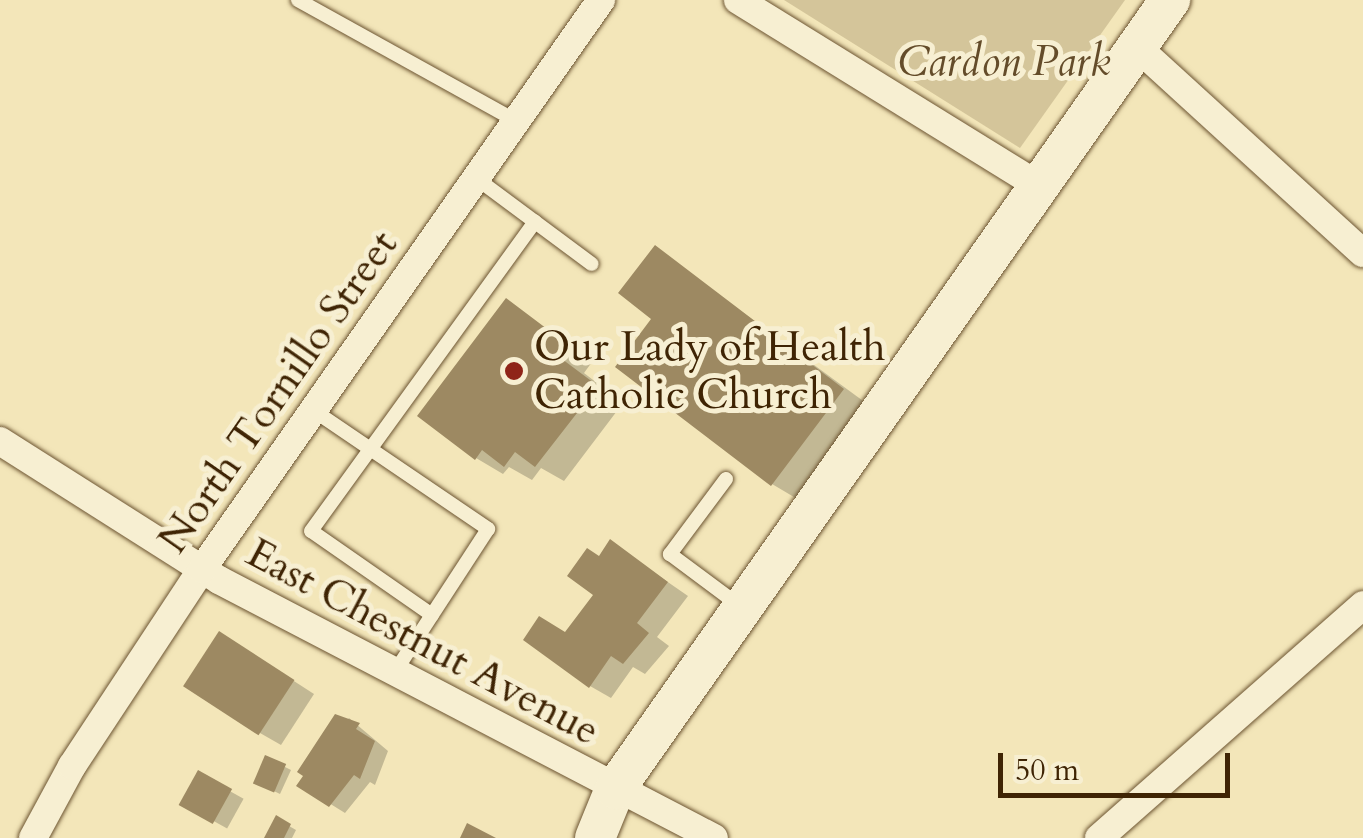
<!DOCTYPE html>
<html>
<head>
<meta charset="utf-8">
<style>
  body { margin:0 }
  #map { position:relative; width:1363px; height:838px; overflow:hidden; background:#f3e6b9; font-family:Cardo,serif }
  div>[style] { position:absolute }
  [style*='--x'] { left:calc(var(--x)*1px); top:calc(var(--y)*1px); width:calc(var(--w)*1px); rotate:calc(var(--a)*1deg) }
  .green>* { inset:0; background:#d4c59a }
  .shadow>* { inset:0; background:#0003; transform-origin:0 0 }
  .building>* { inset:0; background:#9d8962; transform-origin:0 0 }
  .roads { filter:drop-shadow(0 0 2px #6c5431) drop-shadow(0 0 2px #6c5431) }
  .lane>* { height:14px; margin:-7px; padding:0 7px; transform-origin:7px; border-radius:7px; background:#f7efd2 }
  .street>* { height:28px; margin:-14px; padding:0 14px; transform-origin:14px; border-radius:14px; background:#f7efd2 }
  .secondary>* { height:40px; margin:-20px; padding:0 20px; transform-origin:20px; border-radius:20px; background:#f7efd2 }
  .dots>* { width:28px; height:28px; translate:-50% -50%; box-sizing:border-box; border:5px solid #f7efd2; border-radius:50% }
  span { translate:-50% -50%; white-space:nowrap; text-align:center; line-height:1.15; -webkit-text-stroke:10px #f7efd2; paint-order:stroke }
  .park-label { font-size:42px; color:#644c2a; font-style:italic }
  .poi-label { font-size:42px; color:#3f2404 }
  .left { translate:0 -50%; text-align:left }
  .street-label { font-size:42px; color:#3f2404 }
  .scale { position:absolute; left:998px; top:753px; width:232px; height:45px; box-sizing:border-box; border:5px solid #3f2404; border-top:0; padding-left:12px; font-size:30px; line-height:35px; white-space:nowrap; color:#3f2404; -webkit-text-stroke:8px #f7efd2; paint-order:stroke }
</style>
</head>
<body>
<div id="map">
  <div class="green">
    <i style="clip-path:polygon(784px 0,1125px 0,1020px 148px)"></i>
  </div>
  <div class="shadow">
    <i style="clip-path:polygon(655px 248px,870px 406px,799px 500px,772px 484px,655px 319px)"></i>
    <i style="clip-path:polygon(507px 301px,592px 362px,584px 373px,623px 403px,564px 481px,541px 468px,532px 480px,509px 467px,503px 474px,476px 458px)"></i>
    <i style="clip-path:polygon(610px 542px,688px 596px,657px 637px,669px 646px,645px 674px,633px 667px,611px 698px,590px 686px,566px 635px,596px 594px,600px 559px)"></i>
    <i style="clip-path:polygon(241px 647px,314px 694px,281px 745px,260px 733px)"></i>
    <i style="clip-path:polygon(349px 718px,388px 751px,375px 785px,370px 782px,345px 813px,300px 785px)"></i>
    <i style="clip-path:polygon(285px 767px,291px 770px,280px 794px,255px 782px)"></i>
    <i style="left:199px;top:774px;width:51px;height:34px;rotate:29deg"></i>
    <i style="clip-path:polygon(277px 819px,296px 830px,292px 838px,266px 838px)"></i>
  </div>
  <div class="building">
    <i style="clip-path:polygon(655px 245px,844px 389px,771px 486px,615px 367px,651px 319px,618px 293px)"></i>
    <i style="clip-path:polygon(506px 298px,567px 344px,558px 356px,598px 386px,535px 467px,515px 452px,504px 467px,482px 450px,475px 460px,417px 416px)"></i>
    <i style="clip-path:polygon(610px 539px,668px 582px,637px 623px,649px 633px,623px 664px,611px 656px,589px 688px,523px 640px,539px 616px,565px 632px,593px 595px,567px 576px,587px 548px,599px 556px)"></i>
    <i style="left:219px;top:631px;width:90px;height:66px;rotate:33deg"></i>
    <i style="clip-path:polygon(335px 714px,360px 723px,356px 729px,375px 741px,360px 779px,354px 775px,329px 807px,296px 786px,303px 776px,297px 772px)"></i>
    <i style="left:265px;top:755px;width:23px;height:31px;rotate:23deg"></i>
    <i style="left:198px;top:770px;width:39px;height:40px;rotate:29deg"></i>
    <i style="clip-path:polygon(276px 815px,291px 824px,284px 838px,264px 838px)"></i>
    <i style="clip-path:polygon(467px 823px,496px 838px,460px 838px)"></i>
  </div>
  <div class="roads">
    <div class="lane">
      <i style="--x:298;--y:0;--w:249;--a:29"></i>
      <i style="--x:476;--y:178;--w:144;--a:36.6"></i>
      <i style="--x:313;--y:410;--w:212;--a:34.2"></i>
      <i style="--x:488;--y:529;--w:172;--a:123.1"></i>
      <i style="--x:726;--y:479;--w:94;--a:126.7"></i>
      <i style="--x:670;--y:554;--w:89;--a:36.7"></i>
      <i style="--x:432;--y:615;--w:147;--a:-145.2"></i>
      <i style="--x:311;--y:531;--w:382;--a:-54.1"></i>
    </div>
    <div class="street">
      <i style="--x:738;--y:0;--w:350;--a:31.7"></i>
      <i style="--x:1136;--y:46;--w:307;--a:42.4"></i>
      <i style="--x:0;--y:441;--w:259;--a:32.4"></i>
      <i style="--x:219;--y:580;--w:558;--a:27.53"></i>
      <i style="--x:33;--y:838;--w:82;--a:-61.6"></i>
      <i style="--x:72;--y:766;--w:236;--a:-56.6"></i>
      <i style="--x:202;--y:569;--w:695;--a:-54.96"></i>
      <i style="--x:1099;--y:838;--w:352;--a:-41.4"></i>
    </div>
    <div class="secondary">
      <i style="--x:595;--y:838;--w:53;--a:-67.8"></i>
      <i style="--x:615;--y:789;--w:965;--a:-54.88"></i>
    </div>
  </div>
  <div class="dots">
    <i style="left:514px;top:371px;background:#8f2418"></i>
  </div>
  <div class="park-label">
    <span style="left:1004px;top:62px">Cardon Park</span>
  </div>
  <div class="poi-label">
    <span class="left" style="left:534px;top:371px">Our Lady of Health<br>Catholic Church</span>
  </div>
  <div class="street-label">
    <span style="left:278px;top:392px;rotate:-55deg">North Tornillo Street</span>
    <span style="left:423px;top:642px;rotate:28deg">East Chestnut Avenue</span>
  </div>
  <div class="scale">50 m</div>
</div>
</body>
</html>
